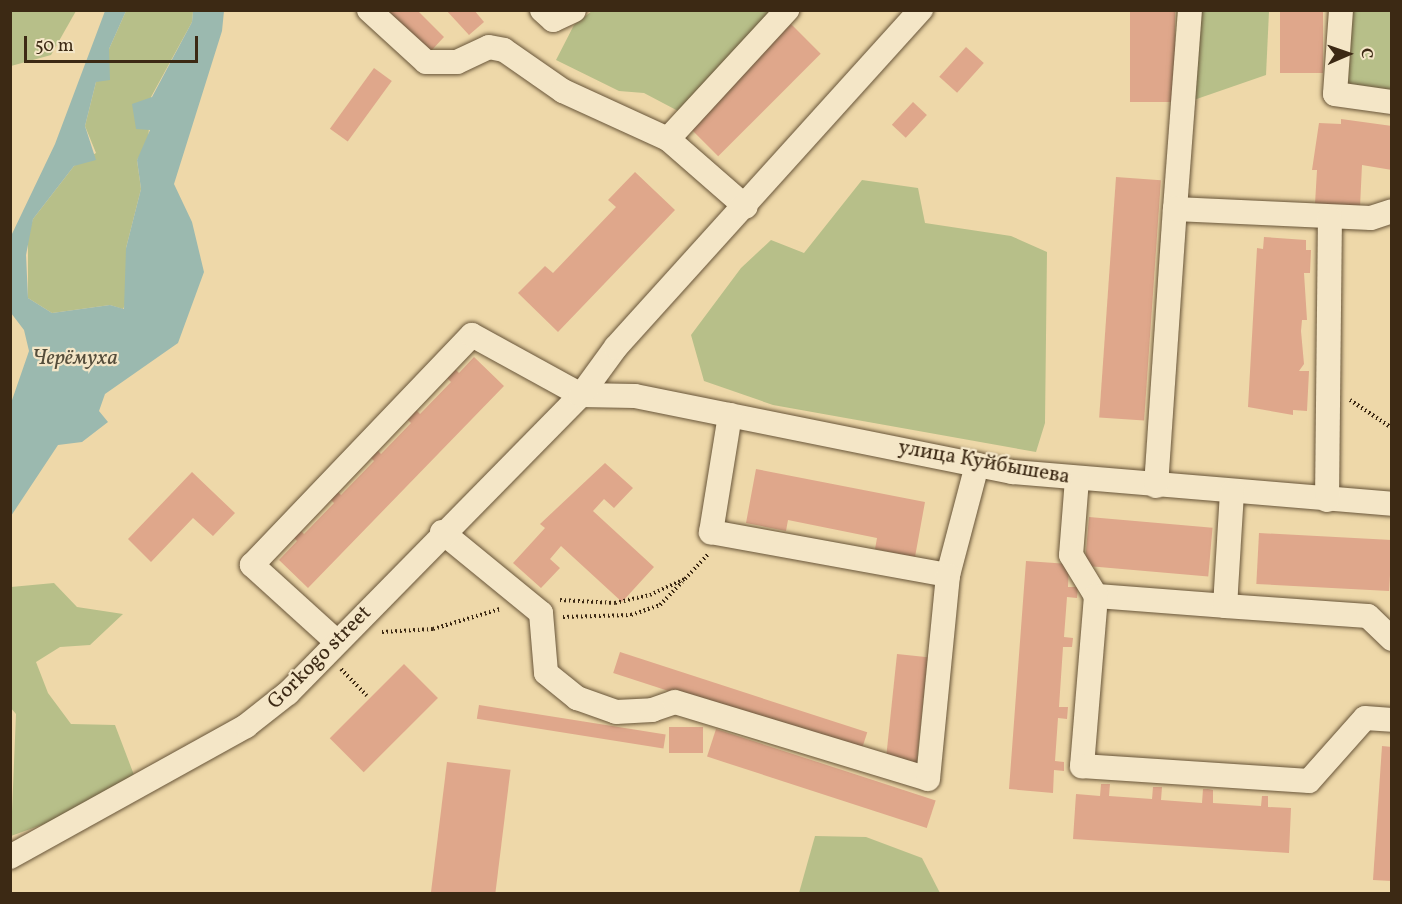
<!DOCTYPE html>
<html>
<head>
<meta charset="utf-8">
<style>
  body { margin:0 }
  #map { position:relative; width:1402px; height:904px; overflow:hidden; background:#eed8a9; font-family:Vollkorn,serif }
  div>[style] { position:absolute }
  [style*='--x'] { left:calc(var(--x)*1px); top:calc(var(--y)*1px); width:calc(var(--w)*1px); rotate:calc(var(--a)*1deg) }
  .green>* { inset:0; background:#b7bf89 }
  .water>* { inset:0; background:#9bb9af }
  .building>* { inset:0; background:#dfa78b; transform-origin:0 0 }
  .path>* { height:4px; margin-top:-2px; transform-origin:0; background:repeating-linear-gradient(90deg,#3c2914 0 1.5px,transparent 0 4.5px) }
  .roads { filter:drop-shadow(0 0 2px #685539) drop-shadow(0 0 2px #685539) }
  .minor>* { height:24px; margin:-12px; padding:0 12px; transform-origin:12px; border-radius:12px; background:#f4e6c7 }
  span { translate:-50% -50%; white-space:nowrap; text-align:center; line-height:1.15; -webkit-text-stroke:4.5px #f4e6c7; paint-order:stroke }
  .street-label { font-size:21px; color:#3c2914 }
  .water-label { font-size:22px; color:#544d3b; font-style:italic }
  .frame { position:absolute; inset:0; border:12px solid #3c2914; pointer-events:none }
  .north { position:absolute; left:1318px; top:24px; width:60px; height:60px; -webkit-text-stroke:4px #f4e6c7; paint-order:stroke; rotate:88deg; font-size:16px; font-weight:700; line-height:24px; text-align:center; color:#3c2914 }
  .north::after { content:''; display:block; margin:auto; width:21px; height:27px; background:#3c2914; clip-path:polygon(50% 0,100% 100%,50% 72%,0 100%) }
  .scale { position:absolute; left:24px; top:36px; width:174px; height:27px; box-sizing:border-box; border:3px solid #3c2914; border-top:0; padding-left:8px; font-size:18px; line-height:21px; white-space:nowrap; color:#3c2914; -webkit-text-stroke:4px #f4e6c7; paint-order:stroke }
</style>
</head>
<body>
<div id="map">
  <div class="green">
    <i style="clip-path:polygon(10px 11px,11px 10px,76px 11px,51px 55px,11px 66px)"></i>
    <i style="clip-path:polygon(126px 11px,193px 11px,192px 22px,151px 97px,148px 142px,137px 160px,141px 189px,126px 248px,126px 303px,123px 309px,110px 305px,52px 313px,28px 298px,28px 235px,33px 219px,74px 166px,96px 153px,85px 126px,96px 82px,108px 75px,109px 49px)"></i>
    <i style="clip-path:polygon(592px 11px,781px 11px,680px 112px,644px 93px,619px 91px,556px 60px,574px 25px)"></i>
    <i style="clip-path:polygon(1197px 11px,1269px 11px,1266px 75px,1188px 102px)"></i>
    <i style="clip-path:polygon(1353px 11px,1391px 11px,1391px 91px,1348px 85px)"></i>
    <i style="clip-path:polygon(862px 180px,918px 188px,925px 223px,1011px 236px,1047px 252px,1045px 423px,1036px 452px,773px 405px,704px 381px,691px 335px,741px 268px,771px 240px,804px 253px)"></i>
    <i style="clip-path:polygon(54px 583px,77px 607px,123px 614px,90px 645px,60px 647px,36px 662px,48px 693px,71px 724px,115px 725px,134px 775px,61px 818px,11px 836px,16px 714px,10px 707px,11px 587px)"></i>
    <i style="clip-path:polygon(815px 836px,866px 837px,922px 858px,940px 893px,799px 893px)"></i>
  </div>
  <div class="water">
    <i style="clip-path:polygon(105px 11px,126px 11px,109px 49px,110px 80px,96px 82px,85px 126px,96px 160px,74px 166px,33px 219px,26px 255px,28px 298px,52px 313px,110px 305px,124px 309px,126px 248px,141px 189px,137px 160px,150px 130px,136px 129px,132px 104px,152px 97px,192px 22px,193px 11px,224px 11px,222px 31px,174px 184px,192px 222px,204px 272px,178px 343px,105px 394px,99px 411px,108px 422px,82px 442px,58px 445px,11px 516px,11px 403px,29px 351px,24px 330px,11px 313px,11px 236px,55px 144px)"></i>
  </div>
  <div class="building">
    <i style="clip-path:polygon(386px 10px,417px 10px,444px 37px,430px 52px)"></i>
    <i style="clip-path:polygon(446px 10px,474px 10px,484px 22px,469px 35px)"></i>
    <i style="left:1130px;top:10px;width:45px;height:92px"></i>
    <i style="left:1280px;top:10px;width:43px;height:63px"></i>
    <i style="left:791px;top:24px;width:42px;height:145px;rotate:45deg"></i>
    <i style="left:966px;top:47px;width:24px;height:40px;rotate:42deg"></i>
    <i style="left:374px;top:68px;width:22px;height:75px;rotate:36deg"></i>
    <i style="left:913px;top:102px;width:19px;height:31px;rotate:43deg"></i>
    <i style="clip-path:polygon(1341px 119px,1392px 126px,1392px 170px,1362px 165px,1360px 207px,1315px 204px,1317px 170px,1312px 170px,1319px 123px,1341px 124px)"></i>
    <i style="clip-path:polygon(635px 172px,675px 210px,558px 332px,518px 293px,545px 266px,553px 273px,616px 207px,608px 200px)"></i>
    <i style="left:1116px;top:177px;width:45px;height:241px;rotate:4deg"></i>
    <i style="clip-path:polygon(1264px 237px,1306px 240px,1306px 250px,1311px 250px,1310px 273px,1304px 273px,1307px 320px,1302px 320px,1301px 331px,1304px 364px,1299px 371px,1309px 371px,1307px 411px,1293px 410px,1293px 415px,1248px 407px,1257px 248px,1263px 249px)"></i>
    <i style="clip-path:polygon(474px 357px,504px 386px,308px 588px,279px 560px,297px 541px,293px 537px,300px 530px,304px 534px,334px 503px,330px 499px,337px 491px,341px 495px,374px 461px,370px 457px,377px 450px,381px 454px,411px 423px,407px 419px,416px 410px,420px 414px,451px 382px,447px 378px,455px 369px,459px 373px)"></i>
    <i style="clip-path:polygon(605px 463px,633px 488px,614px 508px,604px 499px,593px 511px,654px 567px,622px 602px,561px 546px,550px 559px,560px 568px,541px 588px,513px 563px,545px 528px,540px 524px)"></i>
    <i style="clip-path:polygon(756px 469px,925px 502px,915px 557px,875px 549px,877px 538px,788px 520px,786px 531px,746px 523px)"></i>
    <i style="clip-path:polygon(192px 472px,235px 513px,213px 536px,193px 518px,151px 562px,128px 539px)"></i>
    <i style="left:1089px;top:517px;width:124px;height:49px;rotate:5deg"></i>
    <i style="left:1259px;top:533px;width:133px;height:51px;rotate:3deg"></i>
    <i style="clip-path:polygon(1026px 561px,1069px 564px,1068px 587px,1078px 587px,1077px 598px,1067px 597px,1064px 637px,1073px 638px,1072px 647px,1063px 647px,1059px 707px,1068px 707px,1067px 719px,1058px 718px,1055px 761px,1064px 762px,1064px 771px,1054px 770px,1053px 793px,1009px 789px)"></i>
    <i style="left:620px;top:652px;width:260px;height:22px;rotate:18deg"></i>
    <i style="left:897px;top:654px;width:31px;height:111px;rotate:6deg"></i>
    <i style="left:404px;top:664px;width:48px;height:105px;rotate:45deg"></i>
    <i style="left:479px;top:705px;width:189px;height:14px;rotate:9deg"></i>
    <i style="left:669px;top:727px;width:34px;height:26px"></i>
    <i style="left:716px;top:729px;width:231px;height:29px;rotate:18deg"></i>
    <i style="clip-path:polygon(1382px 746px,1392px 747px,1392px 881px,1373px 880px)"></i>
    <i style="left:447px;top:762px;width:64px;height:133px;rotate:7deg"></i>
    <i style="clip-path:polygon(1101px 784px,1110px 784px,1109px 796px,1152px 799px,1153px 787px,1162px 787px,1161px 800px,1202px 803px,1203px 789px,1208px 789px,1213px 790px,1213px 803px,1261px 806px,1262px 796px,1268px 796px,1268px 807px,1291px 808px,1289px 853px,1073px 839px,1076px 794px,1100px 796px)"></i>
  </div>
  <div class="path">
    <i style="--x:1350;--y:400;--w:50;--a:33.7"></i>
    <i style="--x:560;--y:600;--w:55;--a:3.1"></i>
    <i style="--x:615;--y:603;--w:36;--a:-13"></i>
    <i style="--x:650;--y:595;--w:38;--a:-25"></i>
    <i style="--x:685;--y:579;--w:34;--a:-47"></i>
    <i style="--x:563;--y:617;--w:68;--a:-1.7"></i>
    <i style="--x:631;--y:615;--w:31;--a:-19"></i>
    <i style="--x:660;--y:605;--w:32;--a:-46"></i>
    <i style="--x:382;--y:632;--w:51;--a:-3.4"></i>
    <i style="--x:433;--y:629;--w:70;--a:-16.6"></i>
    <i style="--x:341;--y:669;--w:37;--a:46"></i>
  </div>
  <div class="roads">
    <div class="minor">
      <i style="--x:369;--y:10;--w:77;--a:42.4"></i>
      <i style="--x:426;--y:62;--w:31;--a:0"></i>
      <i style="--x:457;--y:62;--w:35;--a:-25"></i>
      <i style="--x:489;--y:47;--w:15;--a:11"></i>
      <i style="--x:504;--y:50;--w:72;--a:34.8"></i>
      <i style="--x:563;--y:91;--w:115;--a:24.6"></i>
      <i style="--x:668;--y:139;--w:103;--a:41.1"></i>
      <i style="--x:542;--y:10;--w:15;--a:42"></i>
      <i style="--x:553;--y:20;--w:23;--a:-25"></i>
      <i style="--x:1341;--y:10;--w:84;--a:94.1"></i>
      <i style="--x:1335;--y:94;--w:58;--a:8"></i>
      <i style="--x:668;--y:139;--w:176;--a:-47.3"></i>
      <i style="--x:1175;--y:209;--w:200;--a:-85.7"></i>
      <i style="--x:581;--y:395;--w:54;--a:1.1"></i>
      <i style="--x:635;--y:396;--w:386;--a:11.4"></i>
      <i style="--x:1013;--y:472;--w:380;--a:4.8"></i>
      <i style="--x:730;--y:415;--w:119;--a:99.2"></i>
      <i style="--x:711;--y:532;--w:241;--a:10.3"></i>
      <i style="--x:948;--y:575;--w:114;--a:-75.2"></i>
      <i style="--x:1077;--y:479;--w:76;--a:94.5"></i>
      <i style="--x:1071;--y:555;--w:48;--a:58.6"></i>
      <i style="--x:1096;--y:596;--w:129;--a:4.4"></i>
      <i style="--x:1156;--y:486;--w:278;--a:-86.1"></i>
      <i style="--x:1175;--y:209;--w:196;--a:2.6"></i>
      <i style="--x:1371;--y:218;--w:22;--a:-18"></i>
      <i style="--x:1232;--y:492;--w:114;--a:93.5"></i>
      <i style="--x:1225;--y:606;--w:143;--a:4"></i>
      <i style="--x:1368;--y:616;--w:33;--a:44"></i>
      <i style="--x:1327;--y:500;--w:282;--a:-89.4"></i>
      <i style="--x:442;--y:532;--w:128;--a:39.3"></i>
      <i style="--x:541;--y:613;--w:60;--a:85.2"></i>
      <i style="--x:546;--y:673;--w:40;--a:39"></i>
      <i style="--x:577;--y:698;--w:41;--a:19.7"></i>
      <i style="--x:616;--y:712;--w:36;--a:-3"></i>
      <i style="--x:652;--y:710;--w:24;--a:-19"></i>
      <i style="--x:675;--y:702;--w:264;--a:16.9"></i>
      <i style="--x:928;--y:779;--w:205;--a:-84.4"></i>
      <i style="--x:1096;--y:596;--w:171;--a:94.7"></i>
      <i style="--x:1082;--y:766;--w:227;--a:3.8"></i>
      <i style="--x:1309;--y:781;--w:84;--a:-48.4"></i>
      <i style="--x:1365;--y:718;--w:27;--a:4"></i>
      <i style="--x:337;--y:642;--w:115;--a:-137.8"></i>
      <i style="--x:252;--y:565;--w:318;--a:-46.3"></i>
      <i style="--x:472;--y:335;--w:124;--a:28.8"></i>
      <i style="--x:10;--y:857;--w:270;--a:-29"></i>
      <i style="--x:246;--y:726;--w:53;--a:-38.2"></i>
      <i style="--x:288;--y:693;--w:418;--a:-45.5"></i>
      <i style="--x:581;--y:395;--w:59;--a:-53.9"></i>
      <i style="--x:616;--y:347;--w:455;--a:-47.9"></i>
    </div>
  </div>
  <div class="street-label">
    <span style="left:984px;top:463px;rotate:10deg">улица Куйбышева</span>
    <span style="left:320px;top:658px;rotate:-45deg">Gorkogo street</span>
  </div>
  <div class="water-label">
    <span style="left:75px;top:359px">Черёмуха</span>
  </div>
  <div class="frame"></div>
  <div class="north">С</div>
  <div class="scale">50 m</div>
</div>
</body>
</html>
